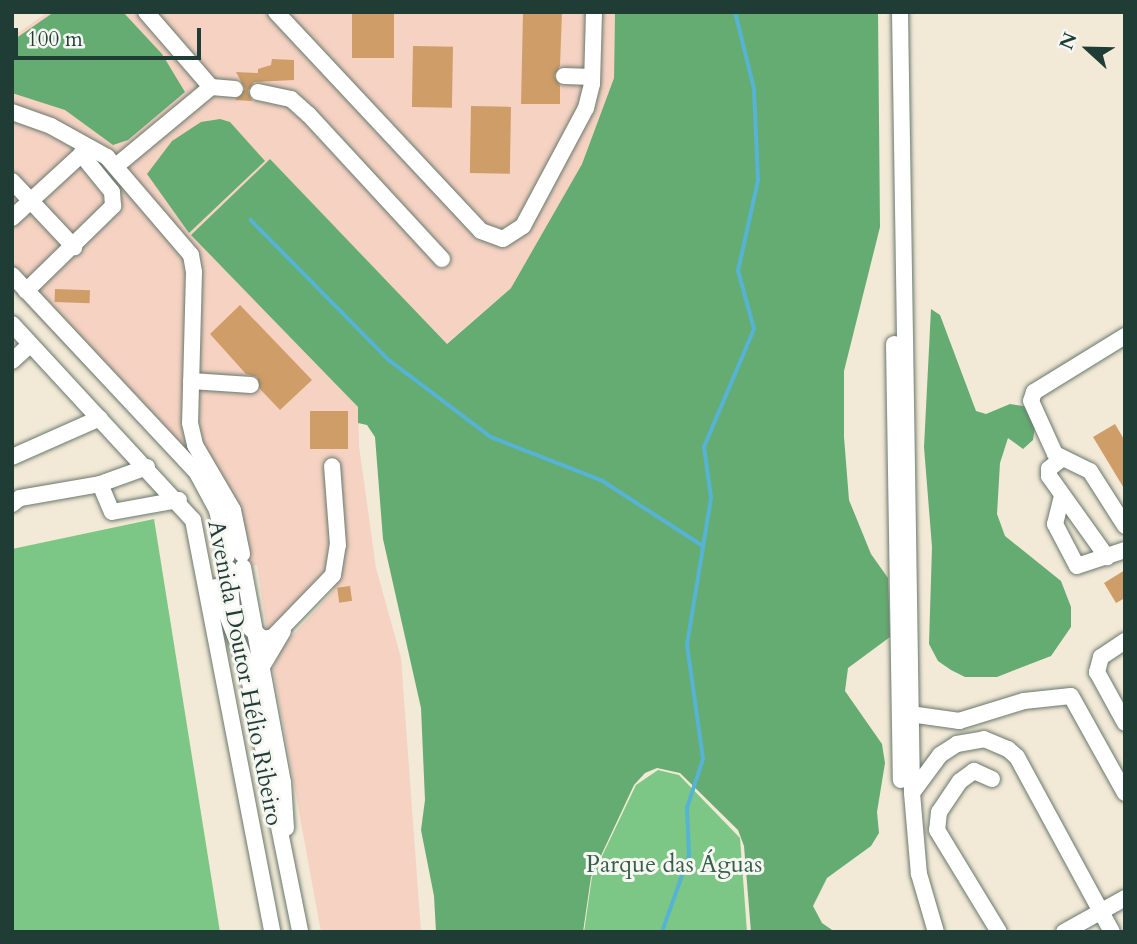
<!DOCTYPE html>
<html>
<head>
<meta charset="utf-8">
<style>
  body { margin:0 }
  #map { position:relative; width:1137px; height:944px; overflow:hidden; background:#f2e9d6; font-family:Cardo,serif }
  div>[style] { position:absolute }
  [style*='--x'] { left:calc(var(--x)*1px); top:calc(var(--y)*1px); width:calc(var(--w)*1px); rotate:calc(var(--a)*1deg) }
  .built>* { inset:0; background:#f5d2c2 }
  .green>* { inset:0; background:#7cc785 }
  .forest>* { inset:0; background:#65ac72 }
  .stream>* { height:3.5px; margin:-1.75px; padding:0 1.75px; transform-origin:1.75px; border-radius:1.75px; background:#56b3d4 }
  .building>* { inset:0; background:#cf9d68; transform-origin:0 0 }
  .roads { filter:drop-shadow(0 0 2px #69796d) drop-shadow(0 0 2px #69796d) }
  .minor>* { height:16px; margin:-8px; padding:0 8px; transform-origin:8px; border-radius:8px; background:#fff }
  span { translate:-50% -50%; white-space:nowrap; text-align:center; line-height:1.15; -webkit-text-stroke:6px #f6f6f2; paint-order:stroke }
  .street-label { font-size:24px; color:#1f3d34 }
  .park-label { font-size:24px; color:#366048 }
  .frame { position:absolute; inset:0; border:14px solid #1f3d34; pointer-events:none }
  .north { position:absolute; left:1053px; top:14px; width:70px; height:70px; -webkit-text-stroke:5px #f6f6f2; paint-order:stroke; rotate:292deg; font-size:19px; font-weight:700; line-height:28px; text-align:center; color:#1f3d34 }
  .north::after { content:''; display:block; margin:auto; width:24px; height:32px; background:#1f3d34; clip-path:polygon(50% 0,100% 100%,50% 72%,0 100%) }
  .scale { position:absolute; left:14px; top:28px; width:187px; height:32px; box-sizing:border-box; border:4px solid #1f3d34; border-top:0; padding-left:9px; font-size:21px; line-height:24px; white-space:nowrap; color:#1f3d34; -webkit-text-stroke:5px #f6f6f2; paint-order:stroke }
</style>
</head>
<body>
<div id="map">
  <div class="built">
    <i style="clip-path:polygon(48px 12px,615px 12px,614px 78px,582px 164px,511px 288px,446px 344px,270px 159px,312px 359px,358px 407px,359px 446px,376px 568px,401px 658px,421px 932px,321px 932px,273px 669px,281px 648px,334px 590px,322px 578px,267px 631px,257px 565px,223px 570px,212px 513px,190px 477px,12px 290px,12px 37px)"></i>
  </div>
  <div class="green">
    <i style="clip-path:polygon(154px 519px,220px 932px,12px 932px,12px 549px)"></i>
    <i style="clip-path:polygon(658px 770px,679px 775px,740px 838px,747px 932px,584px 932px,592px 877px,636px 785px)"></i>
  </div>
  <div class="forest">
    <i style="clip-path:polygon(54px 12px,123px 12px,162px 54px,185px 92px,128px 140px,113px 145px,65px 110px,12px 93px,12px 41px)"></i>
    <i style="clip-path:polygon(615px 12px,878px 12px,880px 227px,844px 371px,844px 437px,849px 500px,871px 554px,888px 578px,890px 637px,848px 668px,845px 691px,882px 744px,885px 763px,877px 812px,879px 833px,871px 846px,827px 878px,813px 906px,822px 923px,835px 932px,751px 932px,744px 846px,738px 830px,680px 773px,657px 768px,645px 773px,634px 785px,591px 877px,583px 932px,436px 932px,434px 896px,421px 830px,425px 800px,421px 708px,383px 539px,375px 437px,367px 425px,358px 423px,358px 407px,191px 235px,270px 159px,447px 344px,511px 288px,582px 164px,614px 78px)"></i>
    <i style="clip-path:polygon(220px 119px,230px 122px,265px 161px,189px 233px,147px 174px,172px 141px,201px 122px)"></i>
    <i style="clip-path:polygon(931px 309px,940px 315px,976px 411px,986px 414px,1010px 404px,1030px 407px,1036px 421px,1033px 440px,1023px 449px,1008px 438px,1000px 463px,997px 514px,1005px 536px,1061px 581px,1071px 607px,1071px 627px,1051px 656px,997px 677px,965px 677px,951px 670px,938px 661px,929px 644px,932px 547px,924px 447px)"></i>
  </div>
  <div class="stream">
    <i style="--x:251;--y:220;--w:197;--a:45.4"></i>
    <i style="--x:389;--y:360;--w:128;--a:37"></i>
    <i style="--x:491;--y:437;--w:120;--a:21.4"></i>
    <i style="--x:603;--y:481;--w:119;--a:33"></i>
    <i style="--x:662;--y:932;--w:81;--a:-70.4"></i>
    <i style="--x:689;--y:856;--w:48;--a:-92.4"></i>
    <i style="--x:687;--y:808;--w:52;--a:-71.9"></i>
    <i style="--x:703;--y:759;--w:115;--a:-98"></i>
    <i style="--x:687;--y:645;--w:149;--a:-80.7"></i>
    <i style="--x:711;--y:498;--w:51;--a:-97.8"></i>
    <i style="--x:704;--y:447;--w:128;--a:-67"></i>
    <i style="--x:754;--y:329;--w:60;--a:-105.4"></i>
    <i style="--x:738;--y:271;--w:92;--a:-77.5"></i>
    <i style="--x:758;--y:181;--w:92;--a:-92.5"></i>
    <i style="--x:754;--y:89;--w:79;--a:-103.9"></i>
  </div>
  <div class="building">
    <i style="left:352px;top:12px;width:42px;height:46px"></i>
    <i style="clip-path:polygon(523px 12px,562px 12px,560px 66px,554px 76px,560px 85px,560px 104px,521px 104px)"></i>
    <i style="left:413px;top:46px;width:40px;height:61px;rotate:1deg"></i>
    <i style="clip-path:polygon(272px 59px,294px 60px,294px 80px,254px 82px,248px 91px,252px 101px,235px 100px,245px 89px,236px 72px,258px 73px,258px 69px,271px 65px)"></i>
    <i style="left:471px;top:106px;width:40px;height:67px;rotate:1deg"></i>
    <i style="left:55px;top:289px;width:35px;height:13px;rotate:2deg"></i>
    <i style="clip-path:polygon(240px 305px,312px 380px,280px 410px,260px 389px,257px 377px,246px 374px,210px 334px)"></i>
    <i style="left:310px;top:411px;width:38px;height:38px"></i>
    <i style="clip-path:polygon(1115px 424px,1125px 441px,1125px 490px,1093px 437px)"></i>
    <i style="clip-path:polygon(1125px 570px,1125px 598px,1116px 603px,1104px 583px)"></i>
    <i style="left:350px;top:586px;width:15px;height:13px;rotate:82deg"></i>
  </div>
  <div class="roads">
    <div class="minor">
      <i style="--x:276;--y:12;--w:300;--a:46.9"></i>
      <i style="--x:481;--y:231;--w:23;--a:20"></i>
      <i style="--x:503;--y:239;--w:24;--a:-33"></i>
      <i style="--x:523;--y:226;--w:134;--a:-61.9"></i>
      <i style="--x:586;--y:108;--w:25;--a:-76"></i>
      <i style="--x:592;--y:84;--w:72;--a:-88.4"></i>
      <i style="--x:900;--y:12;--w:781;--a:89.12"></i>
      <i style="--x:912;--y:793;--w:81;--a:85.1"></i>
      <i style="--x:919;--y:874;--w:60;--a:73.7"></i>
      <i style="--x:564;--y:76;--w:28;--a:2"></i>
      <i style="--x:211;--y:87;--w:24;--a:5"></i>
      <i style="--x:258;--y:92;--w:34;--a:12"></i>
      <i style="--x:291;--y:99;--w:24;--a:42"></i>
      <i style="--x:309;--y:115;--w:196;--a:47.3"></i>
      <i style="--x:12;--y:112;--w:41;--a:19.7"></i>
      <i style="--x:51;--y:126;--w:64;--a:29"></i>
      <i style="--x:107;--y:157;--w:129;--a:49.4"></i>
      <i style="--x:191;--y:255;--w:17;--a:80"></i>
      <i style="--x:194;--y:272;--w:151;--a:91.5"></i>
      <i style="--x:190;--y:423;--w:23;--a:77"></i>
      <i style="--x:195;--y:445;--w:75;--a:59.7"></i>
      <i style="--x:233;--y:510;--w:45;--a:78.4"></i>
      <i style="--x:116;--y:166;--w:124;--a:-39.7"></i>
      <i style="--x:211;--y:87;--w:99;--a:-130.9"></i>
      <i style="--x:12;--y:181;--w:91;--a:46.8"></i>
      <i style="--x:12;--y:218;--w:103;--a:-42.6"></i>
      <i style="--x:12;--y:275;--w:271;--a:46.9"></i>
      <i style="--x:197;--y:473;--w:42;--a:61.6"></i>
      <i style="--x:217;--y:510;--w:47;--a:77.7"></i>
      <i style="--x:26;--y:291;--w:122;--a:-44.3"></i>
      <i style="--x:113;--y:206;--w:14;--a:-94"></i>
      <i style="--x:112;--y:192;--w:49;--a:-129.2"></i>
      <i style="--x:12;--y:324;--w:267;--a:47.3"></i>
      <i style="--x:193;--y:520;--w:420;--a:79.1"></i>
      <i style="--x:1125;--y:336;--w:107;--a:148.4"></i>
      <i style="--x:1034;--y:392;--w:9;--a:108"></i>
      <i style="--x:1031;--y:401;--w:58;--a:65.6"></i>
      <i style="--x:1055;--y:454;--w:39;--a:26"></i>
      <i style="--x:1090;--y:471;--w:65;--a:57.5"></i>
      <i style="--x:894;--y:344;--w:436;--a:89.1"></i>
      <i style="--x:12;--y:361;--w:25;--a:-42"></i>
      <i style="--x:191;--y:381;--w:60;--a:3.8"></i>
      <i style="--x:12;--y:457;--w:96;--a:-23.9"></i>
      <i style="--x:1060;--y:460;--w:14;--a:141"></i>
      <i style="--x:1049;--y:469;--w:7;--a:90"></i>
      <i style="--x:1049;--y:476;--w:100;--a:54.4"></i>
      <i style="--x:100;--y:484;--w:30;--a:67"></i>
      <i style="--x:112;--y:512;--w:68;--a:-10.2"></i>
      <i style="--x:1062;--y:496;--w:29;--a:104"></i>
      <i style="--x:1055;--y:524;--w:47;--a:62.4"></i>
      <i style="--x:1077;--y:566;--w:51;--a:-18.4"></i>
      <i style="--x:12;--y:504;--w:10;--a:-37"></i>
      <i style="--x:20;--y:498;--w:81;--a:-9.9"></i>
      <i style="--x:100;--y:484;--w:50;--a:-19.9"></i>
      <i style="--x:243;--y:567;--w:219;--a:79.5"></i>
      <i style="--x:283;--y:782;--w:46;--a:86.3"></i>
      <i style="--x:229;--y:569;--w:53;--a:85.7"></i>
      <i style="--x:216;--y:587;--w:82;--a:68.5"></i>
      <i style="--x:246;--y:663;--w:274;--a:78.6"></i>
      <i style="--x:250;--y:628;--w:17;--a:40"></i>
      <i style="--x:263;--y:639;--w:10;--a:-11"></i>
      <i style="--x:273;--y:637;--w:86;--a:-45.9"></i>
      <i style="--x:333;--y:575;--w:30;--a:-81"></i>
      <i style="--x:338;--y:545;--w:79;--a:-94.3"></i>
      <i style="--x:1125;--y:641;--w:29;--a:146"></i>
      <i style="--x:1101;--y:657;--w:16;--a:105"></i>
      <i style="--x:1097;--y:672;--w:58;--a:61.2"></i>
      <i style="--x:257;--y:675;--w:51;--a:-59.4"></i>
      <i style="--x:903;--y:713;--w:57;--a:8.1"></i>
      <i style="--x:959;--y:721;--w:68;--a:-17.1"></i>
      <i style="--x:1024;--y:701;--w:47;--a:-6.1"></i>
      <i style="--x:1071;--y:696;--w:111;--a:60.9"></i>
      <i style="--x:992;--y:779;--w:20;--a:-156"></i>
      <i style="--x:974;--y:771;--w:17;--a:144"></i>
      <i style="--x:960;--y:781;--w:37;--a:124"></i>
      <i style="--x:939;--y:812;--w:18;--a:96"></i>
      <i style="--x:937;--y:830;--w:119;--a:58.7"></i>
      <i style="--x:912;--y:793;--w:47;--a:-53.6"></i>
      <i style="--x:940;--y:755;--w:20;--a:-33"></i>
      <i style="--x:957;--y:744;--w:27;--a:-10"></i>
      <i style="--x:984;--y:739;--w:26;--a:23"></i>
      <i style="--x:1008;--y:749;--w:12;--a:42"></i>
      <i style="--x:1017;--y:757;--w:199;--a:61.5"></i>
      <i style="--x:1064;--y:932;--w:70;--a:-29.1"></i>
    </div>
  </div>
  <div class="street-label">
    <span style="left:245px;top:673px;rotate:79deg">Avenida Doutor Hélio Ribeiro</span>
  </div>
  <div class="park-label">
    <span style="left:674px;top:865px">Parque das Águas</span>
  </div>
  <div class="frame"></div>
  <div class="north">N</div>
  <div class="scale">100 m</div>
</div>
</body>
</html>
